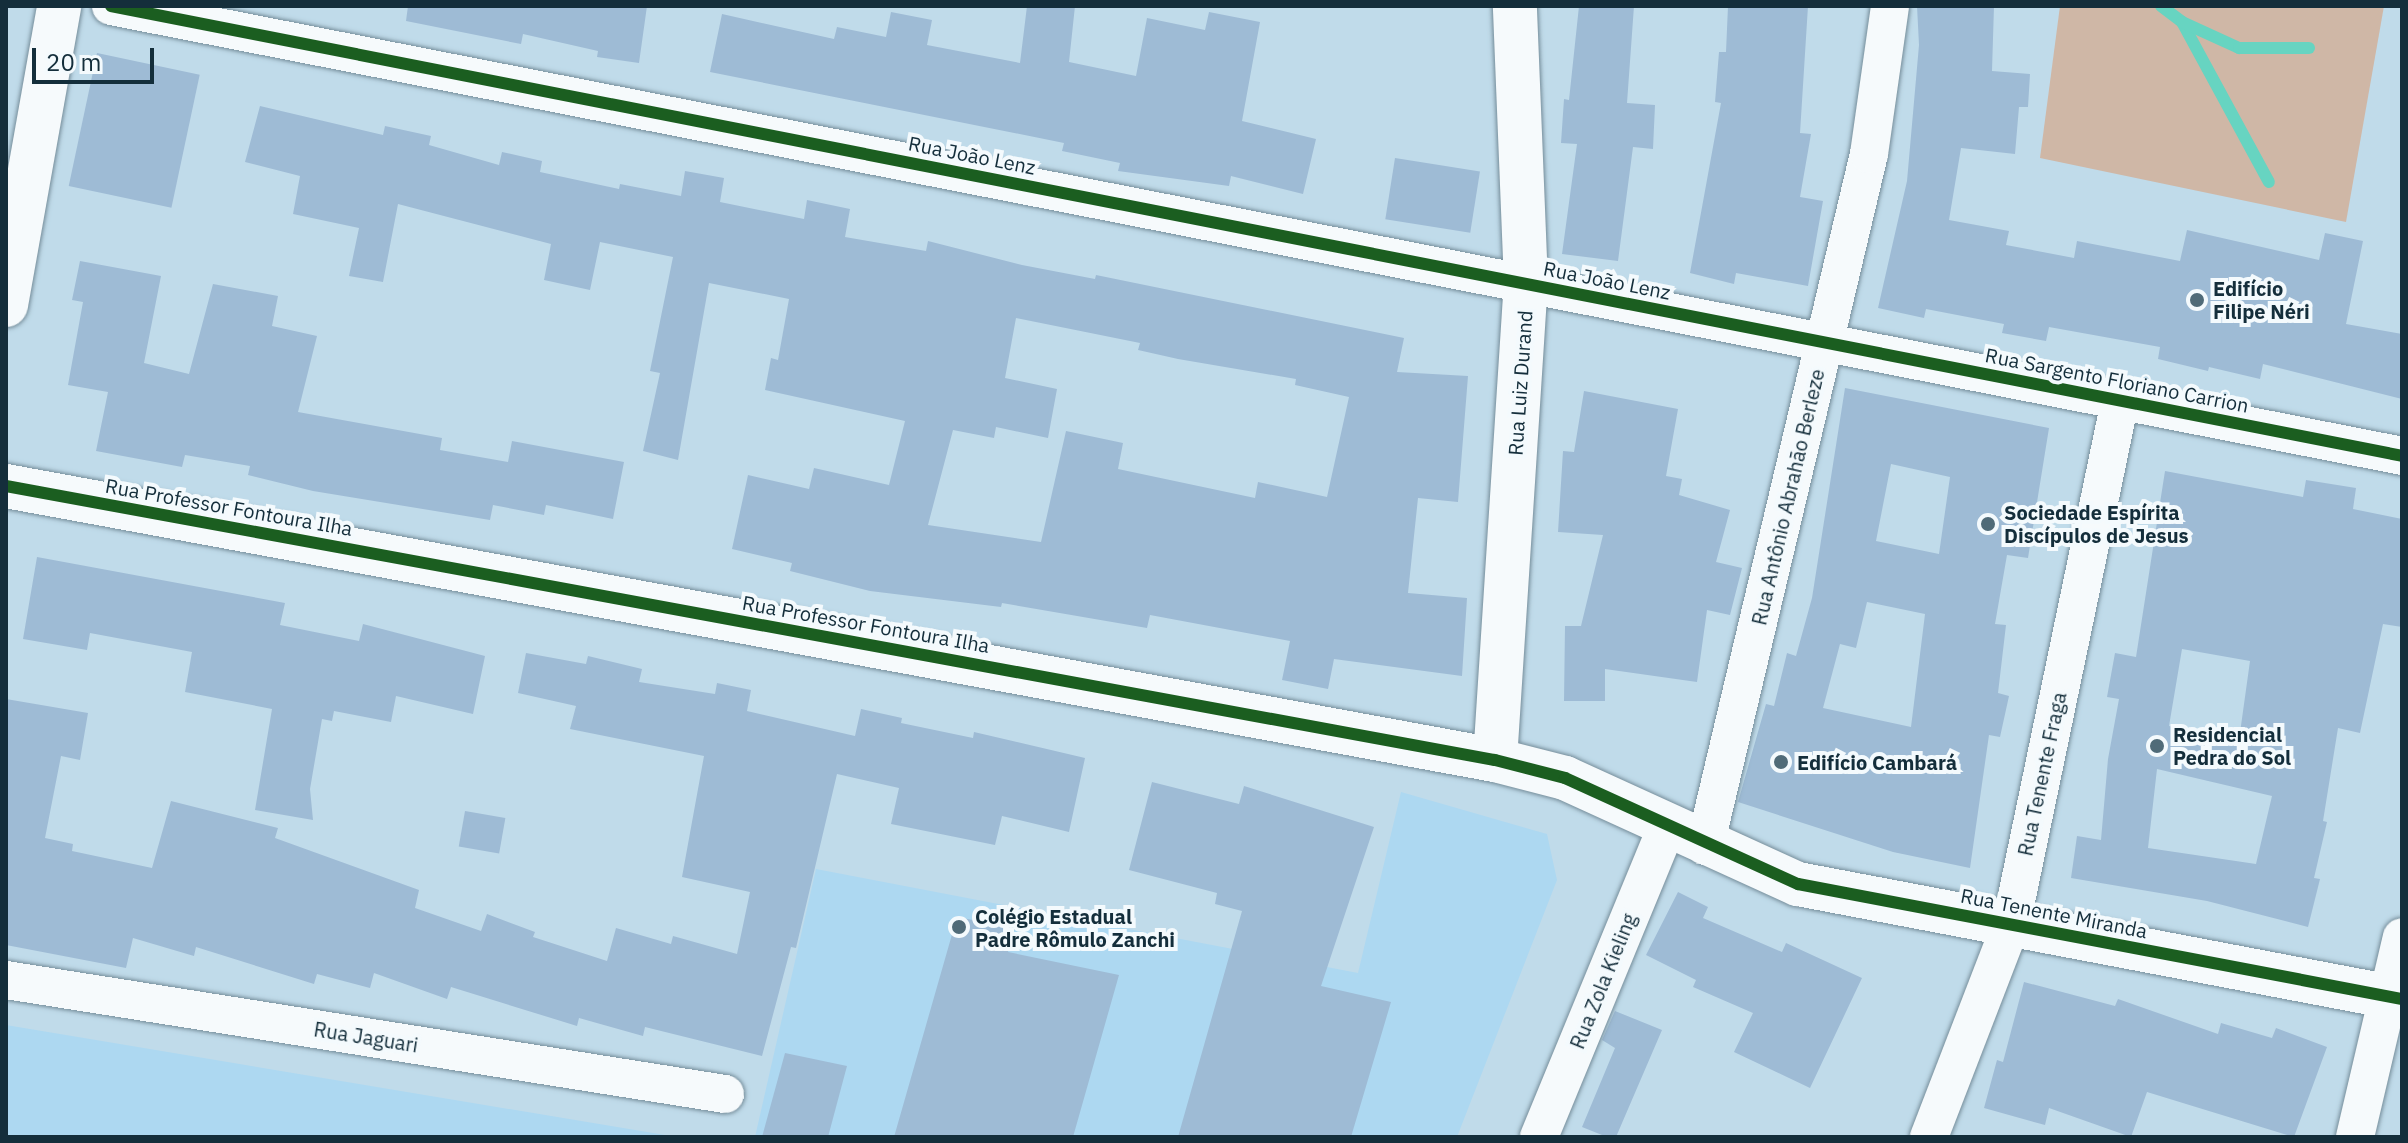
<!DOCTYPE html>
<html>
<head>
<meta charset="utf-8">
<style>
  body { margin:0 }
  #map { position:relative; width:2408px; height:1143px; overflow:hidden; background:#c0dbea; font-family:"IBM Plex Sans",sans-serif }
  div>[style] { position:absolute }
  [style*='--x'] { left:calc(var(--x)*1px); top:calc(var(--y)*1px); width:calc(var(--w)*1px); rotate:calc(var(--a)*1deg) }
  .built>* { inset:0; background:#add8f1 }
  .green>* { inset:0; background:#cfb7a6 }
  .stream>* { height:12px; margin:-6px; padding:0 6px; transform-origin:6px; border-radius:6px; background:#67d4c1 }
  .building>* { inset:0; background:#9ebbd5; transform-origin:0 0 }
  .roads { filter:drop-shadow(0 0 2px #758d9a) drop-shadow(0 0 2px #758d9a) }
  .minor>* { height:38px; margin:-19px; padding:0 19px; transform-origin:19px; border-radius:19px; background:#f6fafc }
  .tertiary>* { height:44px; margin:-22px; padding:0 22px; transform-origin:22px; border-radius:22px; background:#f6fafc }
  .cycleway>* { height:12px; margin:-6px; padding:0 6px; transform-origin:6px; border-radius:6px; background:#1b5e20 }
  .dots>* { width:22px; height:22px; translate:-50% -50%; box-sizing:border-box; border:4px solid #f4fafd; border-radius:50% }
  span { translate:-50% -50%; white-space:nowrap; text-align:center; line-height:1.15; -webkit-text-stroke:8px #f4fafd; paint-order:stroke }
  .street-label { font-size:20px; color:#142e3b }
  .poi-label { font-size:20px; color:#142e3b; font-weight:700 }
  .left { translate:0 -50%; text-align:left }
  .frame { position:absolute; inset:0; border:8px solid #142e3b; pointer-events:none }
  .scale { position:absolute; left:32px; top:48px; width:122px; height:36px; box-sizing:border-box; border:4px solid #142e3b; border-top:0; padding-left:10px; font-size:24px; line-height:28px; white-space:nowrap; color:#142e3b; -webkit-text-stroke:6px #f4fafd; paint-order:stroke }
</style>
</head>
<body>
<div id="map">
  <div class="built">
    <i style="clip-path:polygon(1401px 792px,1547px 834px,1557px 880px,1457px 1137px,755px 1137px,816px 869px,1358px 973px)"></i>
    <i style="clip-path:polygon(6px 1025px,677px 1137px,6px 1137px)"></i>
  </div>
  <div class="green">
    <i style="clip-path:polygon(2060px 6px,2384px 6px,2346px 222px,2040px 158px)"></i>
  </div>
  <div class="stream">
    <i style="--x:2161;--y:6;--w:26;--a:37"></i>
    <i style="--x:2182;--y:22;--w:182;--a:61.5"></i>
    <i style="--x:2182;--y:22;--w:63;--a:24.5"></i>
    <i style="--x:2239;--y:48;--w:70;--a:0"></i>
  </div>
  <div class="building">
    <i style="clip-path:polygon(408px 6px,647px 6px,639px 63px,597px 57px,598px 51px,523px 34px,521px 44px,406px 21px)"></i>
    <i style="clip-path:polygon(1027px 6px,1075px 6px,1069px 62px,1136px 76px,1147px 18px,1205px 30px,1209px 12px,1260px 22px,1242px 121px,1316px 139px,1303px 194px,1231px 176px,1229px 186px,1118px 171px,1120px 163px,1062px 151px,1064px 143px,710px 72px,722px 14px,834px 39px,837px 27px,886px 37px,891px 12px,932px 20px,927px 45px,1020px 63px)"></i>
    <i style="clip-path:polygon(1579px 6px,1634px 6px,1627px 103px,1655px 105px,1653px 149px,1633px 147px,1618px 261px,1562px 254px,1577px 144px,1561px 143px,1564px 99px,1569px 100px)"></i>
    <i style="clip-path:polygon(1728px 6px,1808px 6px,1800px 133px,1811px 134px,1800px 197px,1823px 201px,1808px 286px,1736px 273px,1734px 284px,1690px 273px,1721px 103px,1715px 102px,1719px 52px,1726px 52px)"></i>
    <i style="clip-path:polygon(1917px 6px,1994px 6px,1992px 71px,2030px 74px,2028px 107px,2019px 107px,2015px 154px,1961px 148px,1949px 220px,2009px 231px,2006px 245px,2074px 258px,2077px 241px,2180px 261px,2187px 230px,2319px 260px,2325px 233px,2363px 241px,2346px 324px,2402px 334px,2402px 399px,2263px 364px,2260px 379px,2209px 367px,2208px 371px,2158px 359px,2160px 347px,2049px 327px,2046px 341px,2002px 333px,2004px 324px,1926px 309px,1924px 318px,1878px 308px,1907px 181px,1919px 45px)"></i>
    <i style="left:97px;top:53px;width:105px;height:136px;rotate:12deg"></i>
    <i style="clip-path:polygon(evenodd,260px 106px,383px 135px,385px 126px,431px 136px,429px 145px,499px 165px,502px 152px,542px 161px,540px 172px,619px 189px,620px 184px,681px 196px,685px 171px,724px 178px,720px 202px,804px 219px,807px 200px,850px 209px,845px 237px,926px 251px,928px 241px,1022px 265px,1095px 279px,1096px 275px,1404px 338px,1397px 372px,1468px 376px,1458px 502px,1418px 498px,1408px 593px,1467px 598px,1462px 676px,1334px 659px,1328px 689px,1282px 680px,1290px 641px,1150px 615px,1147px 628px,1002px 603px,1001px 607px,870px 591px,790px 571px,792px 563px,732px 549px,748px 475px,809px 489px,814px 468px,889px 485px,905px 421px,765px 390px,771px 358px,778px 360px,789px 299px,709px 283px,678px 460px,643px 451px,660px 373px,650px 371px,673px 257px,600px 242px,590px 290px,544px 280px,551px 244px,398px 204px,383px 282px,349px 276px,359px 228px,293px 214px,300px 176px,245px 162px,260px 106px,1016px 318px,1140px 343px,1138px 350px,1178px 359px,1296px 379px,1295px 385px,1349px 397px,1327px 497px,1258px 482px,1255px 498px,1118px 469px,1123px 443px,1066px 431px,1041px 542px,928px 525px,953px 430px,994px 438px,996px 427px,1048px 438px,1057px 389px,1005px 378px,1016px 318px)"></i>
    <i style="left:1395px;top:158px;width:86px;height:62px;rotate:9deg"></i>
    <i style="clip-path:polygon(80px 261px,161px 276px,144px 363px,189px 374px,213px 284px,278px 296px,272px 326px,317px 336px,298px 412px,442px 438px,440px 450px,508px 462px,512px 441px,624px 462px,613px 519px,546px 505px,544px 515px,493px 505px,490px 520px,313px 491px,248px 475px,250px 466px,185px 455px,182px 467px,96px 451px,108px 392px,68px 385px,83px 302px,72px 300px)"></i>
    <i style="clip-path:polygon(evenodd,1845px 388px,2049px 428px,2028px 558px,2007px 555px,1995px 624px,2006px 625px,1998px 693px,2009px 696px,2000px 737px,1989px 735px,1970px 868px,1893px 852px,1738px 802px,1766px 704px,1774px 706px,1787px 653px,1796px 656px,1812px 598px,1845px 388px,1891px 464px,1950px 477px,1939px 554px,1876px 541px,1891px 464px,1845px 388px,1867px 602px,1925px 614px,1911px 727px,1823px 708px,1840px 644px,1856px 648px,1867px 602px)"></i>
    <i style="clip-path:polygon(1584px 391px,1678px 409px,1666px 476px,1682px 479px,1679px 495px,1730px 510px,1716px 562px,1742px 568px,1730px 615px,1707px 610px,1697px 682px,1605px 669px,1605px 701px,1564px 701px,1565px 626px,1581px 626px,1603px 535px,1558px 532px,1563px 451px,1574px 452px)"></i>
    <i style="clip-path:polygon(evenodd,2165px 471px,2303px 497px,2306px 480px,2356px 488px,2353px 509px,2402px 519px,2402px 627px,2383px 624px,2360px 733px,2338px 728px,2323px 821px,2327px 822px,2314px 878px,2320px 879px,2308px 927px,2207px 901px,2071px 878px,2077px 836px,2101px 840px,2108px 759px,2119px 699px,2107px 697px,2115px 653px,2136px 657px,2165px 471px,2182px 649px,2250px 661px,2239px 740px,2169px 726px,2182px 649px,2165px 471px,2157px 769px,2272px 796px,2256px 864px,2148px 848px,2157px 769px)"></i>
    <i style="clip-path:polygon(37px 557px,285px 603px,280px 625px,359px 641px,363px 624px,485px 656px,473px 714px,396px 696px,391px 722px,334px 711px,332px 721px,322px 719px,310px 789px,313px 820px,255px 810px,272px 709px,185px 692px,192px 652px,90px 633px,87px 650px,23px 639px)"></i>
    <i style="clip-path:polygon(526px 653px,586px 664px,588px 656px,642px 669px,639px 682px,715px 694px,717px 683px,751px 690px,747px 711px,855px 736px,861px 709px,902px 718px,901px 723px,973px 738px,974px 732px,1085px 758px,1069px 832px,1002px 816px,995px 845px,891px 824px,899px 788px,837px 774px,796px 948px,791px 947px,762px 1056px,645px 1027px,643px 1036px,579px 1018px,577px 1026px,451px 987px,447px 999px,374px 973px,370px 988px,317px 974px,314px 984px,196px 947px,194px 956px,133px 938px,126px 968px,6px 945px,6px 699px,88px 713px,80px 760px,61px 756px,45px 838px,73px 844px,72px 851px,152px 868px,171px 801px,278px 828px,275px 838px,419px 890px,415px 908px,481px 931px,487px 914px,535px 932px,533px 937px,607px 961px,616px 928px,671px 944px,673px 936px,737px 954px,750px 892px,682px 877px,704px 756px,570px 729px,576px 706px,518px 693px)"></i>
    <i style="clip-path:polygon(1152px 782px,1239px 804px,1244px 786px,1374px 827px,1321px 986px,1391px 1002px,1351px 1137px,1178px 1137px,1242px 911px,1215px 904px,1217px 893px,1129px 870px)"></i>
    <i style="left:465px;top:811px;width:41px;height:36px;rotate:10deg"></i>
    <i style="clip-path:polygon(1678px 892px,1708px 907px,1703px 918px,1782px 952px,1786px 943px,1862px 978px,1810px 1088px,1734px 1052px,1753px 1013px,1693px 987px,1696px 980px,1646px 955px)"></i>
    <i style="clip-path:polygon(957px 917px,1015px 928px,1008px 952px,1119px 975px,1073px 1137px,894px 1137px)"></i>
    <i style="clip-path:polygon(2024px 982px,2115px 1006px,2118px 999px,2218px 1034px,2221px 1023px,2272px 1038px,2276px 1028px,2327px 1047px,2294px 1137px,2147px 1092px,2131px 1137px,2049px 1108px,2045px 1125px,1984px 1108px,1997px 1060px,2003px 1062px)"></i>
    <i style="clip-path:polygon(1615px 1011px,1662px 1030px,1616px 1137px,1607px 1137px,1582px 1127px,1615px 1048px,1602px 1040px)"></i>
    <i style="clip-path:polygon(785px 1053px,847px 1066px,828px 1137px,762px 1137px)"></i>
  </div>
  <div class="roads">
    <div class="minor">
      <i style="--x:111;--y:6;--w:2335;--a:11.11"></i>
      <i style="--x:1705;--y:846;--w:711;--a:-76.67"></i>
      <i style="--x:1869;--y:154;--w:149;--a:-81.9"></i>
      <i style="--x:6;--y:980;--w:728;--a:9.01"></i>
      <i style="--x:1539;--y:1137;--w:336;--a:-67.6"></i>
      <i style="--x:1929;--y:1137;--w:227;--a:-68.9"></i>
      <i style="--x:2011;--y:925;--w:535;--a:-78.25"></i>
      <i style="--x:2355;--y:1137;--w:205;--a:-76.8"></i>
    </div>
    <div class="tertiary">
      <i style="--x:6;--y:305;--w:304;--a:-79.9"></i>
      <i style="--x:6;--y:486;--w:1514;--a:10.43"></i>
      <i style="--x:1495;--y:760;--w:72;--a:14.4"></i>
      <i style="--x:1565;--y:778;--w:256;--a:24.5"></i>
      <i style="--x:1798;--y:884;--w:615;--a:10.78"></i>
      <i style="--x:1495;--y:760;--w:477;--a:-86.3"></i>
      <i style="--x:1526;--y:284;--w:278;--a:-92.3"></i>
    </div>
  </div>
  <div class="cycleway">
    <i style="--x:111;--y:6;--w:2335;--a:11.11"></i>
    <i style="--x:6;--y:486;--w:1514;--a:10.43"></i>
    <i style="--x:1495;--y:760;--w:72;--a:14.4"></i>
    <i style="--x:1565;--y:778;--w:256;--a:24.5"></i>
    <i style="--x:1798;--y:884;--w:615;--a:10.78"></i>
  </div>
  <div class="dots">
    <i style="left:2197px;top:300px;background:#506b78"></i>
    <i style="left:1988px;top:524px;background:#506b78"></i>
    <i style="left:2157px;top:746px;background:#506b78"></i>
    <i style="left:1781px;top:762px;background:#506b78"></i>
    <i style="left:959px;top:927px;background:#506b78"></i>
  </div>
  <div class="street-label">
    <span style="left:972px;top:155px;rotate:11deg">Rua João Lenz</span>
    <span style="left:1607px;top:280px;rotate:11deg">Rua João Lenz</span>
    <span style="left:2117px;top:380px;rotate:11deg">Rua Sargento Floriano Carrion</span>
    <span style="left:1520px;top:383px;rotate:-86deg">Rua Luiz Durand</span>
    <span style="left:1788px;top:497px;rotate:-77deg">Rua Antônio Abrahão Berleze</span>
    <span style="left:229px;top:507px;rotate:10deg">Rua Professor Fontoura Ilha</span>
    <span style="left:866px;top:624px;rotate:10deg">Rua Professor Fontoura Ilha</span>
    <span style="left:2042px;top:774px;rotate:-78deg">Rua Tenente Fraga</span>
    <span style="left:2054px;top:913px;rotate:11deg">Rua Tenente Miranda</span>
    <span style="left:1603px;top:981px;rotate:-68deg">Rua Zola Kieling</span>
    <span style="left:366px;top:1037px;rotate:9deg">Rua Jaguari</span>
  </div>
  <div class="poi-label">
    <span class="left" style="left:2213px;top:300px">Edifício<br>Filipe Néri</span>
    <span class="left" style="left:2004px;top:524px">Sociedade Espírita<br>Discípulos de Jesus</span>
    <span class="left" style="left:2173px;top:746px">Residencial<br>Pedra do Sol</span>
    <span class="left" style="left:1797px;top:762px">Edifício Cambará</span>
    <span class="left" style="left:975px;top:928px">Colégio Estadual<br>Padre Rômulo Zanchi</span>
  </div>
  <div class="frame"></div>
  <div class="scale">20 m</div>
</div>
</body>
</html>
